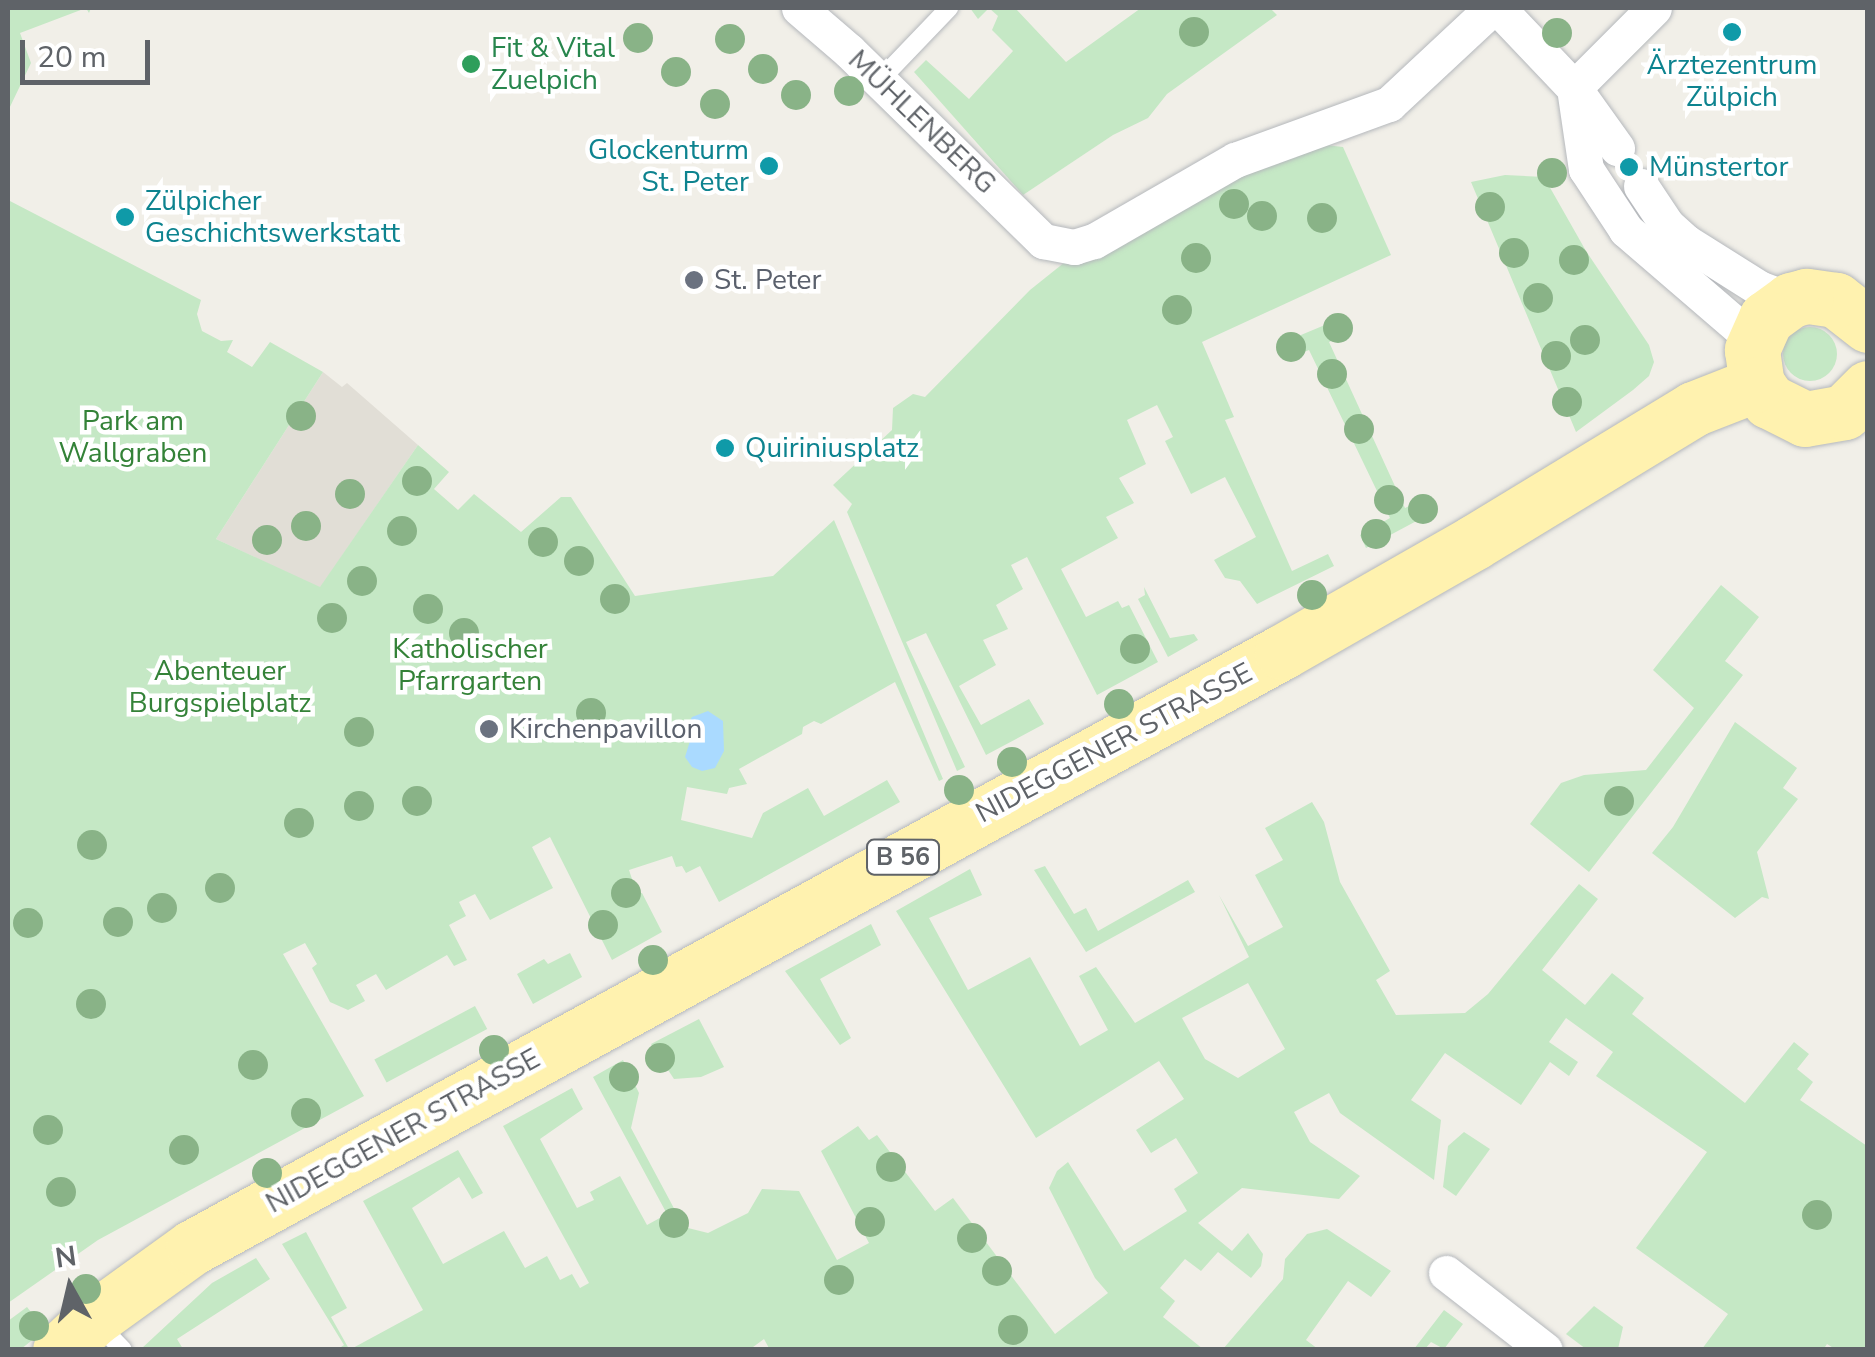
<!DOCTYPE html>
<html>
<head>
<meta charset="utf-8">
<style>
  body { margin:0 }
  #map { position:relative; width:1875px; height:1357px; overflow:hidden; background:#f1efe8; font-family:"Nunito Sans",sans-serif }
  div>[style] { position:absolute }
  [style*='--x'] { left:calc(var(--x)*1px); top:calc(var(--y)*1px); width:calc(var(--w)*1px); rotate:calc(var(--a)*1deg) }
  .education>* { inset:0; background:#e1ded6 }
  .green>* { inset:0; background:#c5e8c5; transform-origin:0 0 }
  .round { border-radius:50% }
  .water>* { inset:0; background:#aadaff }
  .roads { filter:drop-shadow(0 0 2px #b5b8bc) drop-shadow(0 0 2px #b5b8bc) }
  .lane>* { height:18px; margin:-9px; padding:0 9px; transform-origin:9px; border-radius:9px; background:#fff }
  .street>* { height:35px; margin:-17.5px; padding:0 17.5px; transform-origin:17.5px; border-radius:17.5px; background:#fff }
  .primary>* { height:55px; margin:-27.5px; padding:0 27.5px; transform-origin:27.5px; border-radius:27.5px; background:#fff2af }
  .trees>* { width:30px; height:30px; margin:-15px; border-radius:50%; background:#89b387 }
  .dots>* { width:28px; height:28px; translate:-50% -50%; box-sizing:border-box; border:5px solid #fff; border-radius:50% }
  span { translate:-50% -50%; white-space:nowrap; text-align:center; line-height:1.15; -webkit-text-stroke:9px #fff; paint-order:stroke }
  .shield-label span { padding:2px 8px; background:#fff; border:2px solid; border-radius:8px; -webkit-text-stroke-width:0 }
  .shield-label { font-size:25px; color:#5f6368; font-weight:700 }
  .leisure-label { font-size:28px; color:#27864d }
  .left { translate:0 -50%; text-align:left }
  .culture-label { font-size:28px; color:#0d838f }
  .right { translate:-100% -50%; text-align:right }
  .street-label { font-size:28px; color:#5f6368 }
  .worship-label { font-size:28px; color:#5b616d }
  .park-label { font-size:28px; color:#348238 }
  .frame { position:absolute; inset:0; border:10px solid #5f6368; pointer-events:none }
  .north { position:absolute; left:20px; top:1237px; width:100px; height:100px; -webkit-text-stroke:8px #fff; paint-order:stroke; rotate:352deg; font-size:28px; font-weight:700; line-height:40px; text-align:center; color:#5f6368 }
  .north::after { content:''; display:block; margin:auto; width:35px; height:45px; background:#5f6368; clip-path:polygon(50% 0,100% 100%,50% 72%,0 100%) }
  .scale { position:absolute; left:20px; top:40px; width:130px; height:45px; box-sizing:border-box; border:5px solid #5f6368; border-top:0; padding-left:12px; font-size:30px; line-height:35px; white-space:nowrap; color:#5f6368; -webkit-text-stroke:8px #fff; paint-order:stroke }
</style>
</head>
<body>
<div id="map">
  <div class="education">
    <i style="clip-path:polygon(323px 372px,342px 387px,347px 383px,418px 445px,320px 588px,216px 539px)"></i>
  </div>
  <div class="green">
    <i style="clip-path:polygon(8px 8px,91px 8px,89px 13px,86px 8px,20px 33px,31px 63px,8px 111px)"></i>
    <i style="clip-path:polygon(970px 8px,1015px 8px,1066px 62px,1141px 8px,1270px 8px,1277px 15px,1167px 94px,1148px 118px,1113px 135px,1023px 195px,914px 72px,926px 60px,969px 99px,1013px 51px,992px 30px,998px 16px,989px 8px,978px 19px)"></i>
    <i style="clip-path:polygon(1308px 143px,1343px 147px,1391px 255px,1202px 342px,1234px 417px,1225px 420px,1292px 571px,1328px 554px,1334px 566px,1257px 604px,1240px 581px,1225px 578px,1214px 560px,1256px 537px,1225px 477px,1191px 494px,1165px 441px,1173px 437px,1157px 405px,1127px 420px,1146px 464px,1119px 478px,1134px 503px,1106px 517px,1118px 538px,1061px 569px,1086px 617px,1118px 601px,1122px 608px,1129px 605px,1158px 662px,1097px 695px,1027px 557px,1011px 565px,1023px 589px,996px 605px,1008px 629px,983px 640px,996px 665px,959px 686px,981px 725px,1029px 699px,1044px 724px,986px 755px,926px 633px,906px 642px,965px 767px,957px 771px,847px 512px,852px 504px,833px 485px,892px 430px,893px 408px,913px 394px,925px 397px,1030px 290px,1065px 262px)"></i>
    <i style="clip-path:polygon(1505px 175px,1544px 177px,1586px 251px,1649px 345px,1654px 362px,1649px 376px,1633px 390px,1576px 432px,1471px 182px)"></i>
    <i style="clip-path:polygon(8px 200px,201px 300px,197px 314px,202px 331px,221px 341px,233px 340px,227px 352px,252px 367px,270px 342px,323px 372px,216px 539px,320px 587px,418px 445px,449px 472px,434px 489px,458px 510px,474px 494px,521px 532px,561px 497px,571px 497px,635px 596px,773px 576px,834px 520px,943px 779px,939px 781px,895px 682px,821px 724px,814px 721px,803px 727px,802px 734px,739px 769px,747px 784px,729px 788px,727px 794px,687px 787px,681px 820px,752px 838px,763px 813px,808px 788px,824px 816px,887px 780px,900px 802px,719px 902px,700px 866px,686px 873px,682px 866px,676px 867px,672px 856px,629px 870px,637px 894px,642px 893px,662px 932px,612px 960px,550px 837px,532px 847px,553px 888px,490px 920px,475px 894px,459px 902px,466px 916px,449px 925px,467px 960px,454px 966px,447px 955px,386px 990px,376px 974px,356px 985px,365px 1001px,348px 1010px,330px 1002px,312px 968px,317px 964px,305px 943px,283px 954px,364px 1096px,98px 1240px,8px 1303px)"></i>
    <i style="clip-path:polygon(1344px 317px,1352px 332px,1329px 342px,1405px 508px,1431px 496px,1437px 510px,1366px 548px,1360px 535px,1390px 518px,1309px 350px,1284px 360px,1277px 345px)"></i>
    <i class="round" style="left:1783px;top:327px;width:54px;height:54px"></i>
    <i style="clip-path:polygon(1721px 585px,1759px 617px,1725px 661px,1743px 675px,1589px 872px,1530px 824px,1561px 783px,1584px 775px,1646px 770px,1694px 708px,1653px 670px)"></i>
    <i style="clip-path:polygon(1144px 587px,1170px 638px,1194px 634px,1198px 640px,1168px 657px,1138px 599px,1145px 595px)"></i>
    <i style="clip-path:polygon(1735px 722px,1797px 768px,1783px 788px,1798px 799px,1757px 852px,1769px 899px,1762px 897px,1735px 918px,1652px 853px,1673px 827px)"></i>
    <i style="clip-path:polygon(evenodd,1312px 802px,1324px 822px,1340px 882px,1390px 971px,1376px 980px,1396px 1015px,1465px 1013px,1488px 994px,1579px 884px,1598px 899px,1542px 970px,1585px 1005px,1612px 973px,1644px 998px,1632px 1014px,1745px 1103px,1794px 1042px,1809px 1054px,1797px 1069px,1813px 1082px,1800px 1100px,1867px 1146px,1867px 1349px,1835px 1349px,1827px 1344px,1823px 1350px,1702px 1349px,1728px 1314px,1636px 1248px,1707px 1152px,1596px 1076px,1613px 1052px,1566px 1018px,1549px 1042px,1578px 1062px,1569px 1076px,1550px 1062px,1521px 1105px,1445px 1053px,1411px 1100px,1441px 1120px,1434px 1180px,1340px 1113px,1329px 1093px,1294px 1112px,1310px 1142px,1360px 1176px,1339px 1199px,1242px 1188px,1198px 1223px,1232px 1251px,1248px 1233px,1263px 1254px,1261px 1266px,1251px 1278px,1218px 1252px,1201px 1271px,1185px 1259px,1160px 1288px,1175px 1301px,1163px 1317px,1203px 1349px,770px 1350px,764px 1339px,749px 1350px,351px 1349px,423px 1310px,363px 1201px,458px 1150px,483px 1193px,472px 1199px,459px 1177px,412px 1208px,443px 1264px,504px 1231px,525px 1268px,547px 1256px,560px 1280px,572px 1274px,580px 1288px,589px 1283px,503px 1126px,572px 1088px,583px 1109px,540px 1139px,577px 1208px,594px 1200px,590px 1192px,620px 1176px,647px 1225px,667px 1214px,593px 1077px,623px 1060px,639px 1093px,631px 1128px,684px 1227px,708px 1233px,748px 1213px,762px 1189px,799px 1191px,837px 1260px,869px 1243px,821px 1151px,858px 1126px,869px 1140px,877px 1135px,935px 1211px,953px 1198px,1055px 1334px,1108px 1293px,1095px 1278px,1049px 1188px,1057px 1171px,1068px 1162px,1124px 1251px,1187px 1211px,1174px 1189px,1198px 1173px,1176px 1138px,1151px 1153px,1136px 1130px,1184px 1099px,1159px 1061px,1036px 1138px,896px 911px,970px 869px,982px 895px,929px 918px,968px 990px,1030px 957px,1080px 1046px,1108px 1030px,1079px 976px,1096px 967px,1135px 1023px,1249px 957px,1219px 895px,1248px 946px,1283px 927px,1255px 875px,1283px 860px,1265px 828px,1312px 802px,1248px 983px,1285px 1049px,1238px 1078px,1205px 1059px,1182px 1018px,1248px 983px)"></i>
    <i style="clip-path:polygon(1045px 866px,1074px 914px,1086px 908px,1098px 931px,1188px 880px,1195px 892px,1086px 952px,1034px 870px)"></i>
    <i style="clip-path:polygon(871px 924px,881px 945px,820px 979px,851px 1038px,840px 1045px,785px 971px)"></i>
    <i style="clip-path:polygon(570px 953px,582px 977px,533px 1004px,517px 974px,544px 959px,548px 964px)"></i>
    <i style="left:475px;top:1006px;width:26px;height:114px;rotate:62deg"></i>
    <i style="clip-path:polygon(699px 1019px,724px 1067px,701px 1077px,674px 1079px,651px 1044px)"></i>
    <i style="clip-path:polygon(1464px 1132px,1490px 1149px,1456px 1196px,1443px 1187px,1448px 1146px)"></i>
    <i style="clip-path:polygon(1327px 1229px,1391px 1271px,1371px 1297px,1348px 1281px,1306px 1340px,1318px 1349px,1223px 1349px,1283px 1279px,1285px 1259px,1307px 1234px)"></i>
    <i style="clip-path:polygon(306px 1232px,347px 1308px,331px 1317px,349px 1349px,338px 1349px,344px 1345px,282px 1244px)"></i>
    <i style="clip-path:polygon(256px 1258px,270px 1279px,177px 1339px,183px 1349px,141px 1349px,212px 1283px)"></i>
    <i style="clip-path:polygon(1594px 1306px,1623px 1327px,1618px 1349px,1586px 1349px,1566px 1334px)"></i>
    <i style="clip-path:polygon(27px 1307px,45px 1330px,21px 1349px,8px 1349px,8px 1321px)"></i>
    <i style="clip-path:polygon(1444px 1310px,1463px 1324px,1444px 1349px,1431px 1342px,1425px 1349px,1414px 1349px)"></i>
  </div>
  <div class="water">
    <i style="clip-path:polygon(708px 711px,723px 721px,724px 751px,715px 768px,702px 771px,692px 767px,685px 757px,690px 741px,687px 726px,692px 717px)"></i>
  </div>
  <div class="roads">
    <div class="lane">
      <i style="--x:880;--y:80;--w:100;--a:-46.2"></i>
      <i style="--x:97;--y:1323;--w:37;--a:46"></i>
    </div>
    <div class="street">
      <i style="--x:799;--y:8;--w:66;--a:40.7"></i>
      <i style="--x:849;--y:51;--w:272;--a:44.4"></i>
      <i style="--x:1043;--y:241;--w:32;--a:11"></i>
      <i style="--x:1074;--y:247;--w:21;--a:-17"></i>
      <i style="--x:1094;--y:241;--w:163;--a:-29.9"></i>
      <i style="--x:1235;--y:160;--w:164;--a:-20"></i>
      <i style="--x:1389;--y:104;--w:141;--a:-43"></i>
      <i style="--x:1498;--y:8;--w:110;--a:46.5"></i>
      <i style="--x:1574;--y:88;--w:74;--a:54.4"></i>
      <i style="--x:1574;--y:88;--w:82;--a:81.6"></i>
      <i style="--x:1586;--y:169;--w:73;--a:56.7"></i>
      <i style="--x:1626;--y:230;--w:169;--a:40.7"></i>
      <i style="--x:1574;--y:88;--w:113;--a:-45"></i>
      <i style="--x:1641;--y:186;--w:47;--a:56.3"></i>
      <i style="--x:1667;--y:225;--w:25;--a:42"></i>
      <i style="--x:1686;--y:242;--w:86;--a:32.2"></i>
      <i style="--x:1759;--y:288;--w:34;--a:21"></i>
      <i style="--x:1446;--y:1273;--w:125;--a:37.9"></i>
    </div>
    <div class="primary">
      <i style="--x:1868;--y:325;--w:41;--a:-142"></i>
      <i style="--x:1836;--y:300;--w:30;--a:-172"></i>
      <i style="--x:1806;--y:296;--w:16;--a:165"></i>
      <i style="--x:1791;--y:300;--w:31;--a:144"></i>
      <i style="--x:1766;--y:318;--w:35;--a:114"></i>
      <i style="--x:1752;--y:350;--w:34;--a:82"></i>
      <i style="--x:1757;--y:384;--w:21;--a:55"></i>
      <i style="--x:1769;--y:401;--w:40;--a:26.6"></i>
      <i style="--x:1805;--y:419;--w:40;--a:-10"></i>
      <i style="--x:1844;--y:412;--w:34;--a:-45"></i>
      <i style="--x:60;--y:1350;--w:45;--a:-43.2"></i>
      <i style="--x:93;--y:1319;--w:123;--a:-35.8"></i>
      <i style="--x:193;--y:1247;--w:1241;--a:-28.65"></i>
      <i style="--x:1282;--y:652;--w:220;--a:-29.7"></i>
      <i style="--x:1473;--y:543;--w:258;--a:-31.3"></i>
      <i style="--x:1693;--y:409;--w:69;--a:-21.3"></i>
    </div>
  </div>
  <div class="trees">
    <i style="left:1194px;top:32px"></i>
    <i style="left:1557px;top:33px"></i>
    <i style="left:638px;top:38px"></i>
    <i style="left:730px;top:39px"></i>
    <i style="left:763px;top:69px"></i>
    <i style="left:676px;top:72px"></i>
    <i style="left:849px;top:91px"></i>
    <i style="left:796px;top:95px"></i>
    <i style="left:715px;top:104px"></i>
    <i style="left:1552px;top:173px"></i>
    <i style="left:1234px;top:204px"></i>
    <i style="left:1490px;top:207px"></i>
    <i style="left:1262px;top:216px"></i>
    <i style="left:1322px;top:218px"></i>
    <i style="left:1514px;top:253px"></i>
    <i style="left:1196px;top:258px"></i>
    <i style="left:1574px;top:260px"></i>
    <i style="left:1538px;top:298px"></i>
    <i style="left:1177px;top:310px"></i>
    <i style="left:1338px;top:328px"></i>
    <i style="left:1585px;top:340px"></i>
    <i style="left:1291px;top:347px"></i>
    <i style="left:1556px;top:356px"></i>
    <i style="left:1332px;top:374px"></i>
    <i style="left:1567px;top:402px"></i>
    <i style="left:301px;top:416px"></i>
    <i style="left:1359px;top:429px"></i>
    <i style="left:417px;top:481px"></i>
    <i style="left:350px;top:494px"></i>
    <i style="left:1389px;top:500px"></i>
    <i style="left:1423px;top:509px"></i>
    <i style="left:306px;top:526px"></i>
    <i style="left:402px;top:531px"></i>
    <i style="left:1376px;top:534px"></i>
    <i style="left:267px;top:540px"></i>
    <i style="left:543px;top:542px"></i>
    <i style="left:579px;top:561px"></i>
    <i style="left:362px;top:581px"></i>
    <i style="left:1312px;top:595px"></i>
    <i style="left:615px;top:599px"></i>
    <i style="left:428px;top:609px"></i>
    <i style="left:332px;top:618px"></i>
    <i style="left:464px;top:633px"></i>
    <i style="left:1135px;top:649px"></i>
    <i style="left:1119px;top:704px"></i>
    <i style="left:591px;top:713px"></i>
    <i style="left:359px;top:732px"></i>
    <i style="left:1012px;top:762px"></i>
    <i style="left:959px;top:790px"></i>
    <i style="left:417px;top:801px"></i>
    <i style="left:1619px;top:801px"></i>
    <i style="left:359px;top:806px"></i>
    <i style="left:299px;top:823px"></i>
    <i style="left:92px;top:845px"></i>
    <i style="left:220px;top:888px"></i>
    <i style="left:626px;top:893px"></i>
    <i style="left:162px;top:908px"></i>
    <i style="left:118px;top:922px"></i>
    <i style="left:28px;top:923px"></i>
    <i style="left:603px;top:925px"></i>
    <i style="left:653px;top:960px"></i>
    <i style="left:91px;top:1004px"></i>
    <i style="left:494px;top:1050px"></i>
    <i style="left:660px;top:1058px"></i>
    <i style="left:253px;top:1065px"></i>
    <i style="left:624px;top:1077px"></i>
    <i style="left:306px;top:1113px"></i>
    <i style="left:48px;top:1130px"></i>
    <i style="left:184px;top:1150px"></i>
    <i style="left:891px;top:1167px"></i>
    <i style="left:267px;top:1173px"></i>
    <i style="left:61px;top:1192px"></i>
    <i style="left:1817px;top:1215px"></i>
    <i style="left:870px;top:1222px"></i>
    <i style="left:674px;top:1223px"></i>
    <i style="left:972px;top:1238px"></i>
    <i style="left:997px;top:1271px"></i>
    <i style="left:839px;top:1280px"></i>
    <i style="left:86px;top:1289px"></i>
    <i style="left:34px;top:1326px"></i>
    <i style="left:1013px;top:1330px"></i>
  </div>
  <div class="dots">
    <i style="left:1732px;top:32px;background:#0f9aa8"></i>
    <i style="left:471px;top:64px;background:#2e9e5b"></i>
    <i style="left:769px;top:166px;background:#0f9aa8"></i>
    <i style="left:1629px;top:167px;background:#0f9aa8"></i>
    <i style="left:125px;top:217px;background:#0f9aa8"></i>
    <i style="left:694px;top:280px;background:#6b7280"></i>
    <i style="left:725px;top:448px;background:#0f9aa8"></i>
    <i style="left:489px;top:729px;background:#6b7280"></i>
  </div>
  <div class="shield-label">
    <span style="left:903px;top:857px">B 56</span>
  </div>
  <div class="leisure-label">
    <span class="left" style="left:491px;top:64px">Fit &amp; Vital<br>Zuelpich</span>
  </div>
  <div class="culture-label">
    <span style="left:1732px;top:81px">Ärztezentrum<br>Zülpich</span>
    <span class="right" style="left:749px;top:166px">Glockenturm<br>St. Peter</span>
    <span class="left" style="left:1649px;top:167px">Münstertor</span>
    <span class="left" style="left:145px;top:217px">Zülpicher<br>Geschichtswerkstatt</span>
    <span class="left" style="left:745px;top:448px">Quiriniusplatz</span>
  </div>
  <div class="street-label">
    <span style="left:922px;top:122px;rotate:44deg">MÜHLENBERG</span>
    <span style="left:1114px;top:743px;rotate:-28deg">NIDEGGENER STRASSE</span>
    <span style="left:403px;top:1131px;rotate:-29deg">NIDEGGENER STRASSE</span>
  </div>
  <div class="worship-label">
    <span class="left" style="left:714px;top:280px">St. Peter</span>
    <span class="left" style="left:509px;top:729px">Kirchenpavillon</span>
  </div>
  <div class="park-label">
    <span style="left:133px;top:437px">Park am<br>Wallgraben</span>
    <span style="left:470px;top:665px">Katholischer<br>Pfarrgarten</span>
    <span style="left:220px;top:687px">Abenteuer<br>Burgspielplatz</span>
  </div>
  <div class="frame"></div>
  <div class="north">N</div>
  <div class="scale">20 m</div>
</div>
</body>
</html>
